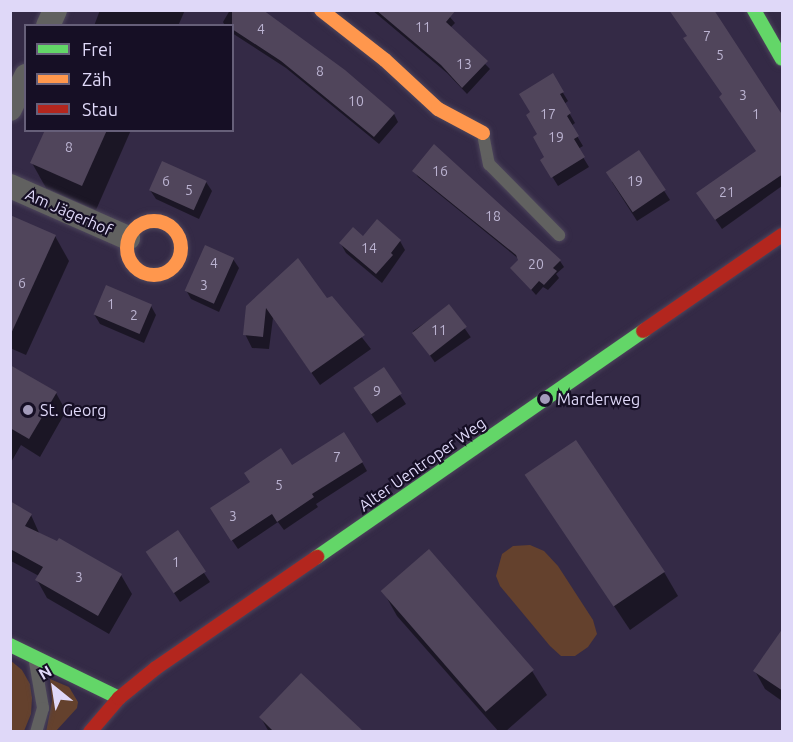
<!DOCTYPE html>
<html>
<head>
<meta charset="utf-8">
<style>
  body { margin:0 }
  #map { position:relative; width:793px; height:742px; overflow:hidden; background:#342a46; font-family:Ubuntu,sans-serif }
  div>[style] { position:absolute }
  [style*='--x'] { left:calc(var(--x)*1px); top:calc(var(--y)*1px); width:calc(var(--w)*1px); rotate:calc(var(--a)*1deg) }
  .green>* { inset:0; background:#64412d }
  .shadow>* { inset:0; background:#0007; transform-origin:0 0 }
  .building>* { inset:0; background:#50455b; transform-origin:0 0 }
  .roads { filter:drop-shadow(0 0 2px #4d455c) drop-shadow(0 0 2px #4d455c) }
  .lane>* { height:12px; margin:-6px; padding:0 6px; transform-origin:6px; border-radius:6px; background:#616160 }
  .street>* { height:24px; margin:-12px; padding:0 12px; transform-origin:12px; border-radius:12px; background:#616160 }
  .fast>* { height:14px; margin:-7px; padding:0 7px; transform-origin:7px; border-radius:7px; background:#63d668 }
  .slow>* { height:14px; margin:-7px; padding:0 7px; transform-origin:7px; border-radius:7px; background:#ff974d }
  .slow>.ring { margin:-7px; padding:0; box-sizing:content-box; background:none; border:14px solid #ff974d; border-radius:50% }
  .jam>* { height:14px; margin:-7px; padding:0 7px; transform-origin:7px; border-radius:7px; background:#b3261e }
  .dots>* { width:16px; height:16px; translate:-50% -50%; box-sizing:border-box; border:3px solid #160f25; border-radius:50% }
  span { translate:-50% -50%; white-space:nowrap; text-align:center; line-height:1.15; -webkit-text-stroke:4.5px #160f25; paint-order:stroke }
  .number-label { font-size:14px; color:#bbb3d1 }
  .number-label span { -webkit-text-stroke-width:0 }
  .street-label { font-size:16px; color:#dfd8f8 }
  .poi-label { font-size:16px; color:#dfd8f8 }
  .left { translate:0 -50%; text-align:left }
  .frame { position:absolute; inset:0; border:12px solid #dfd8f8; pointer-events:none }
  .legend { position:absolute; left:24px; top:24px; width:210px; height:108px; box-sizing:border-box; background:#160f25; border:2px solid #665f79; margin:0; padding:8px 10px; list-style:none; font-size:18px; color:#dfd8f8 }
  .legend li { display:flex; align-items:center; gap:12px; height:30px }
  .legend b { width:30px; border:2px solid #665f79 }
  .north { position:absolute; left:24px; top:658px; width:60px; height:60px; -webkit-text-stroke:4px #160f25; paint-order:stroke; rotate:330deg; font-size:16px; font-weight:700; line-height:24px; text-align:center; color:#dfd8f8 }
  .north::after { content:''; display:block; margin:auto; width:21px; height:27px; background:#dfd8f8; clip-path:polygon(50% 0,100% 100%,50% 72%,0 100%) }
</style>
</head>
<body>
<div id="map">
  <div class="green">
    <i style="clip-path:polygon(530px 545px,544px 551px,558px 566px,593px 620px,597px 634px,588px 647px,575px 656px,561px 656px,550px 646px,500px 586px,496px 576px,502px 554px,513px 546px)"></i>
    <i style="clip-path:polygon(10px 660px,22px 670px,30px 684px,32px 698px,31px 714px,24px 731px,11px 731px)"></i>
    <i style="clip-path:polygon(50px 679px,69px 687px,78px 702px,77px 708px,56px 731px,46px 732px,52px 701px)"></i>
  </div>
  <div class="shadow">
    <i style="clip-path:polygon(100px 10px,185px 10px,178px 26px,94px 26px)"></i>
    <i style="clip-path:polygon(230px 10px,259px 10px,319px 52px,394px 114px,398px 122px,379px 144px,286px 68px,232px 33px,232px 26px,225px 26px,223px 22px)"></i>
    <i style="clip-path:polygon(372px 10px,444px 10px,455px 23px,450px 28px,490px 69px,467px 94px,447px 73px)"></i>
    <i style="clip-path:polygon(552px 75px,568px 101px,564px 104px,575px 123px,571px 126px,583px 146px,578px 149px,589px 167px,558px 186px,542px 160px,546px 157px,539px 135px)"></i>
    <i style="clip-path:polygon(47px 130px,131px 130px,96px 210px,46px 188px,32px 163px)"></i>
    <i style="clip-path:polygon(782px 135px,782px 186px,722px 229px,704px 203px,758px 152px)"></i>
    <i style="clip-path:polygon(639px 152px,670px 200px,637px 221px,612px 182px)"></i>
    <i style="clip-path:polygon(414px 171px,560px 261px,564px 267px,556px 274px,559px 278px,548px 290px,543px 287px,536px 295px,512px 268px,520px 260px,418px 177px)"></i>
    <i style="clip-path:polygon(206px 182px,212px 191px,199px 219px,156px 199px,150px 190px)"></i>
    <i style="clip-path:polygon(10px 217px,55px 236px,69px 261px,26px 355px,10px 348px)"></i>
    <i style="clip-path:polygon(363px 238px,400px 241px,405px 250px,382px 283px,346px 253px,341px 244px)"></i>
    <i style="clip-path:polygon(233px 259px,239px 268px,219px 312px,191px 299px,186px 290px)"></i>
    <i style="clip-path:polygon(331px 298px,371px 349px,320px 385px,273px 318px,269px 349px,252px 348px,245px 334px,248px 306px)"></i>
    <i style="clip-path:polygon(151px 306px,156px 315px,144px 343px,100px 324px,94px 314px)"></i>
    <i style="left:449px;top:306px;width:38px;height:44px;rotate:55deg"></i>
    <i style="clip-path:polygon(383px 369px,406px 404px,377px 423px,360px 397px)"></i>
    <i style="clip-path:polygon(10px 370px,56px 393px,66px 411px,40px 457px,21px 445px,10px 464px)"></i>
    <i style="clip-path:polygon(362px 462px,367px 471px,316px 504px,318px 507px,284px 530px,278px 522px,238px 549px,217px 518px,252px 483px,292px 467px)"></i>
    <i style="clip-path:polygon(527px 475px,664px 572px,678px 596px,630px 630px)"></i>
    <i style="clip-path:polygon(10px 503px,31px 515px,40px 535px,121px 575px,132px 594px,109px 634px,47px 598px,37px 580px,39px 576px,11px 561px)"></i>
    <i style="clip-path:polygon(153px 561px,204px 573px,210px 582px,180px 602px)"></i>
    <i style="clip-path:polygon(383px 591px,532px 671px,547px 695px,505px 732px,499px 732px,397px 616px)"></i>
    <i style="clip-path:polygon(782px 631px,782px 701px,765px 689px,755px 671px)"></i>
    <i style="clip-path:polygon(261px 718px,362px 732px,269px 732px)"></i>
  </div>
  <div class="building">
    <i style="clip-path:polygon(232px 10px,263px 10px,345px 70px,395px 113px,374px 137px,281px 61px,232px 29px)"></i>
    <i style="clip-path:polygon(376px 10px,456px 10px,446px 22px,488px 61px,462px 88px,441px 65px)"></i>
    <i style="clip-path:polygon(669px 10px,714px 10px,783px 116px,783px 174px,715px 220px,696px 193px,756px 151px,719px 97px,722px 94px,683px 38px,687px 36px)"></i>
    <i style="clip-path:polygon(553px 73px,564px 92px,560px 94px,571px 113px,567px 116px,579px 136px,574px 139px,585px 157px,551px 178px,540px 160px,544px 157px,533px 137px,537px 134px,526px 115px,530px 112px,519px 94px)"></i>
    <i style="clip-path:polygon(45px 130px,107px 130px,82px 186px,30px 163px)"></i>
    <i style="clip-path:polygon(434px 144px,561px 260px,553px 268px,557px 271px,544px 285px,539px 281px,531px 290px,510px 268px,518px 260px,516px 255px,412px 171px)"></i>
    <i style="left:639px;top:150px;width:48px;height:40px;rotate:56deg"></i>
    <i style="left:162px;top:161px;width:49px;height:32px;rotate:24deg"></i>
    <i style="clip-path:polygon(10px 215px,56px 235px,10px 336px)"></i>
    <i style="clip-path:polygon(377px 219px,401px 240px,391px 253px,393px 255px,376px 274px,339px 243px,353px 227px,363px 236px)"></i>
    <i style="left:205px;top:245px;width:32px;height:50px;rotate:24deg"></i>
    <i style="clip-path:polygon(298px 258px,327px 298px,332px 296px,365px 335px,311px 373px,266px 308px,263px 337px,243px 335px,246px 306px)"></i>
    <i style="left:106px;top:285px;width:50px;height:32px;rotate:23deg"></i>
    <i style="left:449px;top:304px;width:29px;height:47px;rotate:52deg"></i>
    <i style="clip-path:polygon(10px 365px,57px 392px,29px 439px,10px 428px)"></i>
    <i style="left:384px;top:367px;width:32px;height:37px;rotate:56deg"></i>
    <i style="clip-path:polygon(344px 432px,363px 462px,312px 494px,314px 497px,277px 522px,272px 514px,231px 541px,210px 508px,250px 482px,244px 473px,281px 448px,292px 465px)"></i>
    <i style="left:576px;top:440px;width:159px;height:62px;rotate:56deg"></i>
    <i style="clip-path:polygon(10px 501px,32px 514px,25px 526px,57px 541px,59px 538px,122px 574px,98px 616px,35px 580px,43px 567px,12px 550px,10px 552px)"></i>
    <i style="left:178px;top:530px;width:50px;height:39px;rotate:56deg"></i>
    <i style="left:429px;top:549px;width:160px;height:64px;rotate:49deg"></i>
    <i style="clip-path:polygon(783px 628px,783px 691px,753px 671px)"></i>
    <i style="clip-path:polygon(301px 673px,364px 732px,274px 732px,259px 717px)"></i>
  </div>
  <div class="roads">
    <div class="lane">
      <i style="--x:483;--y:134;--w:31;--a:79"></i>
      <i style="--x:489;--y:164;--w:100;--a:45.4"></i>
      <i style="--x:35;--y:662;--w:47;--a:80.1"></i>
      <i style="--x:43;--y:708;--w:25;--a:106"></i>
    </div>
    <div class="street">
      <i style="--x:48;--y:26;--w:17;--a:-66"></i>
      <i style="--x:10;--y:109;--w:37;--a:-64"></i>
      <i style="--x:10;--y:186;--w:129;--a:23.8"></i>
    </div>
    <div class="fast">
      <i style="--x:754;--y:10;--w:56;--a:60.3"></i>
      <i style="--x:317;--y:557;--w:397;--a:-34.7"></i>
      <i style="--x:10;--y:645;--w:121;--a:25.9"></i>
    </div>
    <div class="slow">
      <i style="--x:321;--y:10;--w:81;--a:38"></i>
      <i style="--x:385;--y:60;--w:72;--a:42.8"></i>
      <i style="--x:438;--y:109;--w:51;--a:28.1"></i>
      <i class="ring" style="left:127px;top:221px;width:40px;height:40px"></i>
    </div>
    <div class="jam">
      <i style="--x:643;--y:331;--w:169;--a:-34.6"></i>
      <i style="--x:90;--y:732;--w:45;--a:-49.5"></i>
      <i style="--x:119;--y:698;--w:48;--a:-39"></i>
      <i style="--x:156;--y:668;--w:196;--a:-34.6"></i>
    </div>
  </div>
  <div class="dots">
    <i style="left:545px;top:399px;background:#a39bba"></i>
    <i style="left:28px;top:410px;background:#a39bba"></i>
  </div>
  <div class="number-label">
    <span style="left:423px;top:27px">11</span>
    <span style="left:261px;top:29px">4</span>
    <span style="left:707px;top:36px">7</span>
    <span style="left:720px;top:55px">5</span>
    <span style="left:464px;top:64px">13</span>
    <span style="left:320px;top:71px">8</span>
    <span style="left:743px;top:95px">3</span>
    <span style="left:356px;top:101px">10</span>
    <span style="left:548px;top:114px">17</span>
    <span style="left:756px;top:114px">1</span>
    <span style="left:556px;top:137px">19</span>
    <span style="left:69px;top:147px">8</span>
    <span style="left:440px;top:171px">16</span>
    <span style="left:166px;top:181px">6</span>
    <span style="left:635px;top:181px">19</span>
    <span style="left:189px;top:190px">5</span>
    <span style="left:727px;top:192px">21</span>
    <span style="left:493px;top:216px">18</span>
    <span style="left:369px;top:248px">14</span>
    <span style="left:214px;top:263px">4</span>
    <span style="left:536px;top:264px">20</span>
    <span style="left:22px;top:283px">6</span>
    <span style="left:204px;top:285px">3</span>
    <span style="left:111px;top:304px">1</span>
    <span style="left:134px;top:315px">2</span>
    <span style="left:439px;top:330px">11</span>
    <span style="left:377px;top:391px">9</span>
    <span style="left:337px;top:457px">7</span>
    <span style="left:279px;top:485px">5</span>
    <span style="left:233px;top:516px">3</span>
    <span style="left:176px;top:562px">1</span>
    <span style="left:79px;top:577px">3</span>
  </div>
  <div class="street-label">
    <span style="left:69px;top:212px;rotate:24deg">Am Jägerhof</span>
    <span style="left:422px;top:464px;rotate:-35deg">Alter Uentroper Weg</span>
  </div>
  <div class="poi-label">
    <span class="left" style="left:557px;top:399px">Marderweg</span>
    <span class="left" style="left:40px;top:410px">St. Georg</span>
  </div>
  <div class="frame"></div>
  <ul class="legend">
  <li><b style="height:8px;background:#63d668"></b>Frei</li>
  <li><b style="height:8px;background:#ff974d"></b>Zäh</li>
  <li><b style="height:8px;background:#b3261e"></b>Stau</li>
  </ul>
  <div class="north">N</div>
</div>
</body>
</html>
